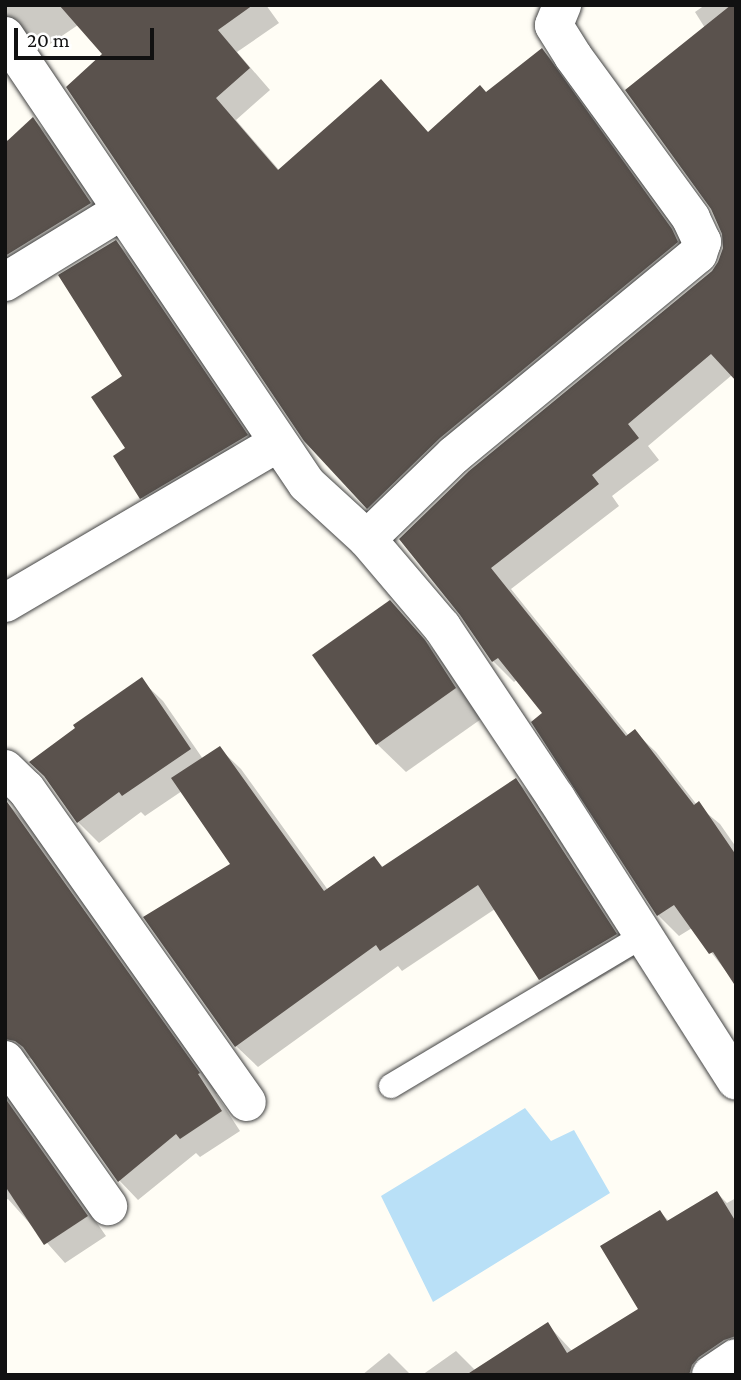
<!DOCTYPE html>
<html>
<head>
<meta charset="utf-8">
<style>
  body { margin:0 }
  #map { position:relative; width:741px; height:1380px; overflow:hidden; background:#fffdf5; font-family:"Crimson Pro",serif }
  div>[style] { position:absolute }
  [style*='--x'] { left:calc(var(--x)*1px); top:calc(var(--y)*1px); width:calc(var(--w)*1px); rotate:calc(var(--a)*1deg) }
  .water>* { inset:0; background:#b9e0f7 }
  .shadow>* { inset:0; background:#0003 }
  .building>* { inset:0; background:#5a524d }
  .roads { filter:drop-shadow(0 0 2px #444) drop-shadow(0 0 2px #444) }
  .service>* { height:24px; margin:-12px; padding:0 12px; transform-origin:12px; border-radius:12px; background:#fff }
  .minor>* { height:38px; margin:-19px; padding:0 19px; transform-origin:19px; border-radius:19px; background:#fff }
  span { translate:-50% -50%; white-space:nowrap; text-align:center; line-height:1.15; -webkit-text-stroke:7px #fff; paint-order:stroke }
  .frame { position:absolute; inset:0; border:7px solid #111; pointer-events:none }
  .scale { position:absolute; left:14px; top:28px; width:140px; height:32px; box-sizing:border-box; border:4px solid #111; border-top:0; padding-left:9px; font-size:21px; line-height:24px; white-space:nowrap; color:#111; -webkit-text-stroke:5px #fff; paint-order:stroke }
</style>
</head>
<body>
<div id="map">
  <div class="water">
    <i style="clip-path:polygon(525px 1108px,551px 1141px,574px 1130px,610px 1193px,433px 1302px,381px 1196px)"></i>
  </div>
  <div class="shadow">
    <i style="clip-path:polygon(5px 5px,266px 5px,279px 23px,237px 52px,270px 90px,236px 120px,280px 171px,429px 133px,487px 94px,542px 50px,563px 71px,693px 252px,389px 529px,368px 508px,104px 54px,78px 25px,47px 46px,37px 37px,25px 35px,5px 52px)"></i>
    <i style="clip-path:polygon(705px 5px,736px 5px,732px 375px,648px 446px,659px 460px,612px 496px,619px 506px,511px 589px,629px 736px,635px 732px,656px 752px,697px 805px,720px 824px,736px 847px,736px 984px,692px 928px,679px 936px,658px 915px,545px 714px,518px 679px,514px 682px,493px 661px,462px 614px,401px 539px,713px 272px,725px 248px,705px 28px,695px 12px)"></i>
    <i style="clip-path:polygon(33px 119px,54px 140px,111px 225px,5px 295px,5px 137px,9px 142px)"></i>
    <i style="clip-path:polygon(116px 242px,137px 263px,268px 457px,163px 519px,141px 497px,127px 448px)"></i>
    <i style="clip-path:polygon(390px 602px,453px 671px,484px 717px,406px 772px,377px 744px)"></i>
    <i style="clip-path:polygon(141px 680px,163px 701px,203px 759px,219px 748px,241px 769px,328px 890px,374px 858px,384px 868px,516px 780px,537px 801px,637px 956px,561px 1001px,540px 979px,495px 909px,402px 971px,398px 966px,258px 1067px,236px 1046px,233px 864px,182px 791px,145px 816px,141px 812px,99px 843px,78px 822px)"></i>
    <i style="clip-path:polygon(8px 804px,29px 825px,218px 1093px,216px 1094px,240px 1131px,200px 1157px,196px 1153px,138px 1200px,119px 1180px,33px 1059px,24px 1057px,5px 1070px)"></i>
    <i style="clip-path:polygon(5px 1091px,106px 1236px,65px 1263px,8px 1199px,5px 1200px)"></i>
    <i style="clip-path:polygon(717px 1193px,727px 1203px,736px 1198px,736px 1368px,724px 1375px,422px 1375px,456px 1351px,476px 1371px,548px 1325px,573px 1352px,641px 1310px,660px 1212px,669px 1221px)"></i>
    <i style="clip-path:polygon(389px 1353px,411px 1375px,362px 1375px)"></i>
  </div>
  <div class="building">
    <i style="clip-path:polygon(59px 5px,253px 5px,218px 30px,250px 68px,216px 98px,278px 170px,381px 79px,428px 132px,480px 85px,486px 92px,542px 48px,672px 229px,678px 242px,440px 438px,367px 509px,304px 441px,66px 87px,102px 54px)"></i>
    <i style="clip-path:polygon(731px 5px,736px 5px,736px 381px,711px 354px,628px 424px,639px 438px,592px 475px,599px 484px,491px 568px,626px 736px,635px 729px,694px 805px,699px 801px,736px 855px,736px 987px,713px 952px,709px 954px,674px 905px,657px 916px,531px 722px,542px 713px,498px 658px,492px 662px,460px 615px,399px 539px,469px 471px,712px 271px,718px 262px,723px 248px,722px 234px,711px 209px,625px 90px)"></i>
    <i style="clip-path:polygon(33px 117px,91px 203px,5px 256px,5px 143px)"></i>
    <i style="clip-path:polygon(116px 240px,248px 435px,140px 499px,113px 456px,125px 448px,91px 397px,122px 376px,58px 275px)"></i>
    <i style="clip-path:polygon(390px 600px,425px 640px,456px 688px,376px 745px,312px 655px)"></i>
    <i style="clip-path:polygon(142px 677px,191px 749px,122px 796px,119px 792px,77px 823px,44px 776px,29px 762px,75px 728px,73px 725px)"></i>
    <i style="clip-path:polygon(220px 746px,324px 891px,374px 856px,382px 867px,516px 778px,617px 934px,539px 980px,478px 885px,380px 951px,376px 945px,235px 1047px,143px 917px,230px 864px,171px 778px)"></i>
    <i style="clip-path:polygon(5px 799px,200px 1073px,198px 1074px,222px 1111px,180px 1139px,176px 1134px,118px 1182px,23px 1047px,15px 1041px,5px 1039px)"></i>
    <i style="clip-path:polygon(5px 1098px,88px 1216px,44px 1245px,5px 1186px)"></i>
    <i style="clip-path:polygon(717px 1191px,736px 1222px,736px 1336px,724px 1340px,699px 1357px,692px 1365px,689px 1375px,466px 1375px,548px 1322px,567px 1353px,638px 1309px,600px 1246px,660px 1210px,667px 1221px)"></i>
  </div>
  <div class="roads">
    <div class="service">
      <i style="--x:391;--y:1086;--w:295;--a:-30.8"></i>
    </div>
    <div class="minor">
      <i style="--x:5;--y:36;--w:540;--a:56.02"></i>
      <i style="--x:307;--y:484;--w:81;--a:42.5"></i>
      <i style="--x:367;--y:539;--w:116;--a:49.6"></i>
      <i style="--x:442;--y:627;--w:206;--a:56.3"></i>
      <i style="--x:556;--y:798;--w:335;--a:57.5"></i>
      <i style="--x:5;--y:282;--w:136;--a:-31.5"></i>
      <i style="--x:367;--y:539;--w:121;--a:-44"></i>
      <i style="--x:454;--y:455;--w:316;--a:-39.5"></i>
      <i style="--x:698;--y:254;--w:13;--a:-72"></i>
      <i style="--x:702;--y:242;--w:26;--a:-115"></i>
      <i style="--x:691;--y:218;--w:200;--a:-126.1"></i>
      <i style="--x:573;--y:56;--w:36;--a:-122"></i>
      <i style="--x:554;--y:25;--w:22;--a:-68"></i>
      <i style="--x:5;--y:603;--w:316;--a:-30.4"></i>
      <i style="--x:5;--y:769;--w:29;--a:44"></i>
      <i style="--x:26;--y:789;--w:383;--a:54.8"></i>
      <i style="--x:5;--y:1060;--w:179;--a:54.8"></i>
      <i style="--x:711;--y:1375;--w:30;--a:-34"></i>
    </div>
  </div>
  <div class="frame"></div>
  <div class="scale">20 m</div>
</div>
</body>
</html>
